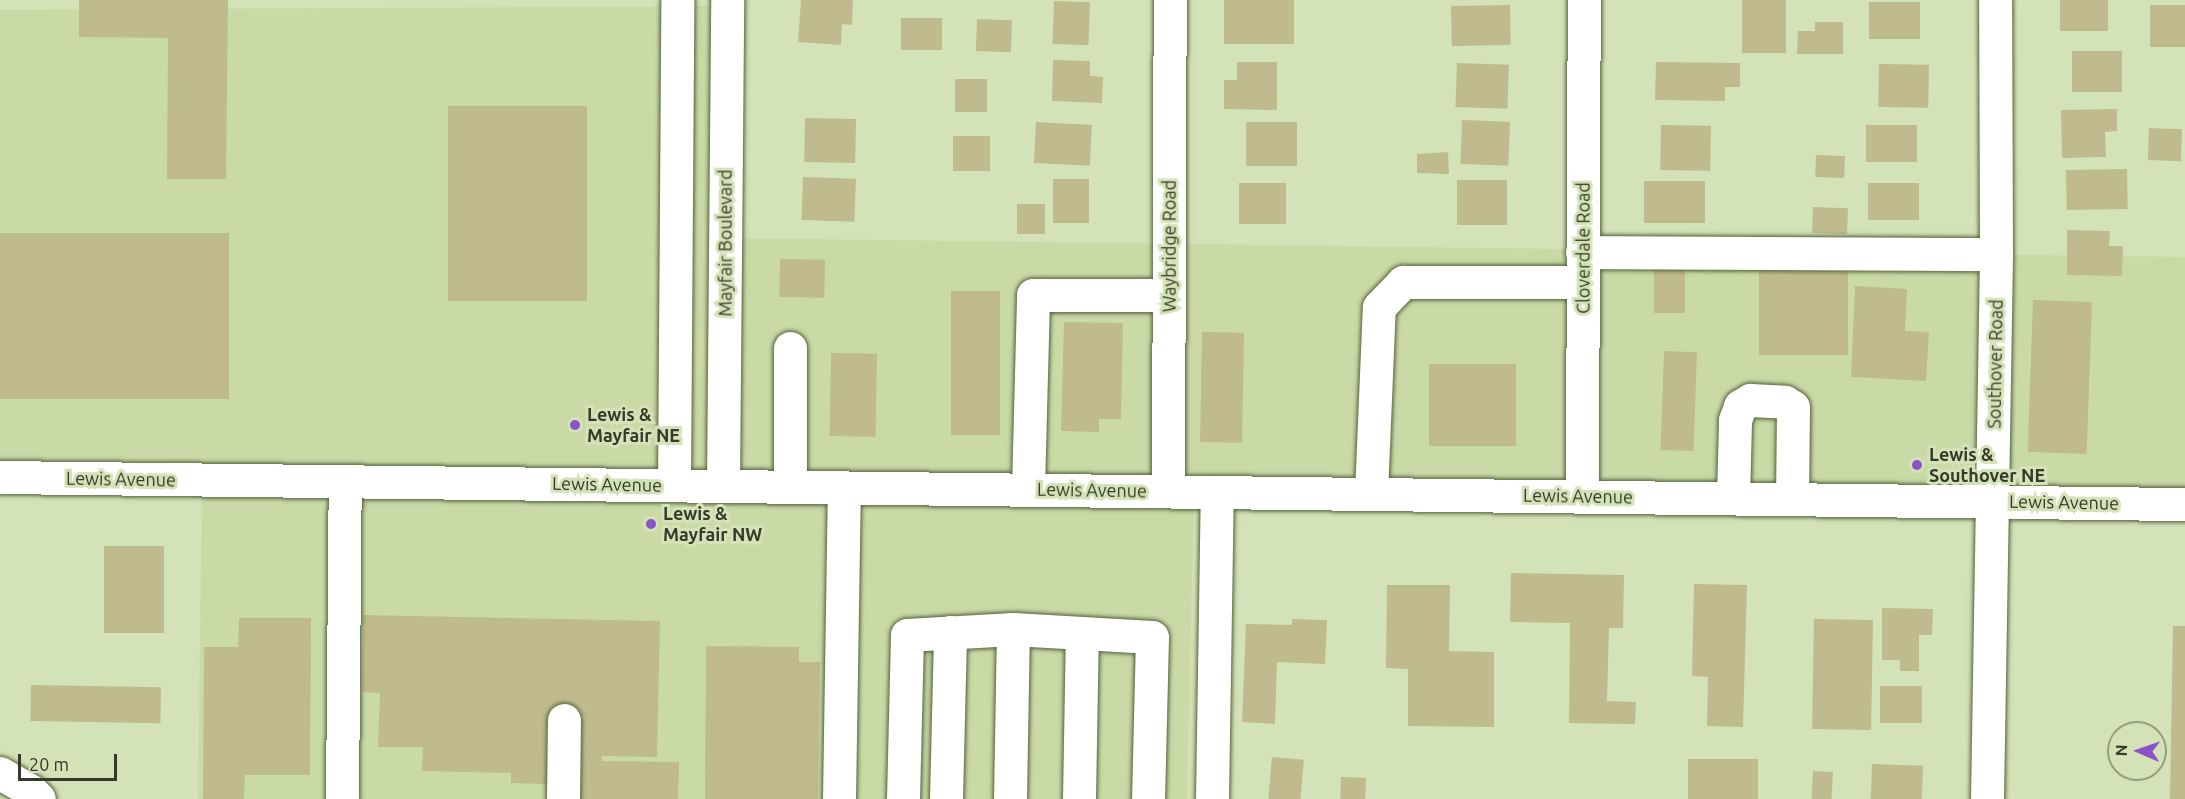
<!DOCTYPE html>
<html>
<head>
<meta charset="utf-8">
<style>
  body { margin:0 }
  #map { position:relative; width:2185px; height:799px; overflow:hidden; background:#d3e3b7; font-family:Ubuntu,sans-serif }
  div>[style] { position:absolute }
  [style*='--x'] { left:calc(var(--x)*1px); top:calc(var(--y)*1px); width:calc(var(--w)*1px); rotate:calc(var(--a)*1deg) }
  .built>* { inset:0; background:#c9daa7 }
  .building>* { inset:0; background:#bfbb8e; transform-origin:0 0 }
  .roads { filter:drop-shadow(0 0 2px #55623b) drop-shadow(0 0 2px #55623b) }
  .minor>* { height:33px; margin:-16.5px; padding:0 16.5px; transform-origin:16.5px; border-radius:16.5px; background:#fff }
  .major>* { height:33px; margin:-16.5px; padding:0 16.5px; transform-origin:16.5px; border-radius:16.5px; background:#fff }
  .dots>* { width:16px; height:16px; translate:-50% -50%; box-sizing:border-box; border:3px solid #d3e3b7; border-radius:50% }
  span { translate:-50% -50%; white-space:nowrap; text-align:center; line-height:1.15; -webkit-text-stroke:6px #d3e3b7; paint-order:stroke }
  .street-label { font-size:18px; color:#353b2a }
  .poi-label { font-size:18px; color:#353b2a; font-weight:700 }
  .left { translate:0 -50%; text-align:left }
  .north { position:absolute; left:2107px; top:721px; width:60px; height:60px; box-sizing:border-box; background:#d3e3b7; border:2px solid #94a07f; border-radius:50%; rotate:272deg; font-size:16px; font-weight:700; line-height:24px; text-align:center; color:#353b2a }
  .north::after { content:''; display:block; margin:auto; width:21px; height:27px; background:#8b52c9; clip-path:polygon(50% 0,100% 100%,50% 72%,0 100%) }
  .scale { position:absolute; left:18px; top:754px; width:99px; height:27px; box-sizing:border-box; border:3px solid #353b2a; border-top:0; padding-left:8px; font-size:18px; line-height:21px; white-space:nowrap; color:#353b2a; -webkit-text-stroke:4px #d3e3b7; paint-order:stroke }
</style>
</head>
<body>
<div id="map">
  <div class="built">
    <i style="clip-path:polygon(729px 6px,726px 238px,2185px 257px,2185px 504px,1194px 491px,1187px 799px,198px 799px,202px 481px,0 479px,0 10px)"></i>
  </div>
  <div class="building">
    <i style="clip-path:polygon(79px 0,228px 0,226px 179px,167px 179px,168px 38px,79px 37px)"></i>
    <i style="clip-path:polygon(801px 0,853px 0,852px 25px,842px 24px,841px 45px,798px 42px)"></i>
    <i style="left:1224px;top:0;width:70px;height:44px"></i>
    <i style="left:1742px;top:0;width:44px;height:53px"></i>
    <i style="left:2060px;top:0;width:48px;height:31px"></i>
    <i style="left:1054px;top:1px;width:36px;height:43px;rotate:2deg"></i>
    <i style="left:1920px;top:2px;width:37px;height:51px;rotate:90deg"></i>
    <i style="left:1510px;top:5px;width:40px;height:59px;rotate:89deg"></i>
    <i style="left:2150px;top:5px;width:35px;height:42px"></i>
    <i style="left:901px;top:18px;width:41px;height:32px"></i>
    <i style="left:977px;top:19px;width:35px;height:32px;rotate:2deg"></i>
    <i style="clip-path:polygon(1815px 22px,1843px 22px,1843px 54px,1797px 54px,1798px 31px,1815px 31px)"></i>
    <i style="left:2072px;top:51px;width:50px;height:41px"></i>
    <i style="clip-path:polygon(1053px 60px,1090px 61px,1090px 76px,1103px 77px,1102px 103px,1052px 101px)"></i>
    <i style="clip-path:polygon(1237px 62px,1277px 62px,1277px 110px,1224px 109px,1224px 80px,1237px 80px)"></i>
    <i style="clip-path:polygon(1656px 62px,1740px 63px,1740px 87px,1725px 87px,1725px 101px,1655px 100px)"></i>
    <i style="left:1457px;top:63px;width:52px;height:44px;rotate:2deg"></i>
    <i style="left:1879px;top:64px;width:50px;height:43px;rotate:1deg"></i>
    <i style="left:955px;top:79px;width:32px;height:33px"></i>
    <i style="left:448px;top:106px;width:139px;height:195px"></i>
    <i style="clip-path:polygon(2117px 109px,2117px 131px,2105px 132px,2106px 157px,2062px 158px,2061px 110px)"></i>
    <i style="left:805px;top:118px;width:51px;height:44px;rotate:1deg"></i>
    <i style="left:1462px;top:120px;width:48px;height:44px;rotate:2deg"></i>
    <i style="left:1036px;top:122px;width:56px;height:41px;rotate:3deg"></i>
    <i style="left:1246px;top:122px;width:51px;height:44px"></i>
    <i style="left:1661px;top:125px;width:50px;height:45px;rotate:1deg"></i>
    <i style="left:1866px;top:125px;width:51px;height:37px"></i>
    <i style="left:2149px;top:128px;width:33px;height:32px;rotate:2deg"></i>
    <i style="left:953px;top:136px;width:37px;height:35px"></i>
    <i style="clip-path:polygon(1448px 152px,1449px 174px,1417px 173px,1417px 154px)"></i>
    <i style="left:1816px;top:155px;width:29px;height:22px;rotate:2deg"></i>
    <i style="left:2127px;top:169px;width:40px;height:61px;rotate:89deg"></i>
    <i style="left:803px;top:177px;width:53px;height:43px;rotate:2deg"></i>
    <i style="left:1053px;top:179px;width:36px;height:44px"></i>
    <i style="left:1457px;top:180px;width:50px;height:45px"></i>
    <i style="left:1644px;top:181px;width:61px;height:42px"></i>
    <i style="left:1239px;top:183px;width:47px;height:41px"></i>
    <i style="left:1868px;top:183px;width:51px;height:37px"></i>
    <i style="left:1017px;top:204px;width:28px;height:30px"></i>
    <i style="left:1813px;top:207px;width:35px;height:26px;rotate:2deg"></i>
    <i style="clip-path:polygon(2067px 230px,2110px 231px,2109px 246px,2123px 246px,2122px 276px,2067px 275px)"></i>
    <i style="left:0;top:233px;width:229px;height:166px"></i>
    <i style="left:780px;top:259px;width:45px;height:38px;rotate:1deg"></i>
    <i style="left:1654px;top:265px;width:31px;height:48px"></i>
    <i style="left:1759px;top:270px;width:89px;height:85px"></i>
    <i style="clip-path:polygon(1855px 286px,1907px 289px,1905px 331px,1929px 332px,1926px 381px,1851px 377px)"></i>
    <i style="left:951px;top:291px;width:49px;height:144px"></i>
    <i style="left:2033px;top:300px;width:59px;height:152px;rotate:2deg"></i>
    <i style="clip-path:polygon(1064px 322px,1123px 323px,1121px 419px,1099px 419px,1099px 432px,1061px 431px)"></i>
    <i style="left:1202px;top:332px;width:42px;height:110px;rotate:1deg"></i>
    <i style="left:1664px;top:351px;width:33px;height:99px;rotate:2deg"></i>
    <i style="left:831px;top:353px;width:46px;height:83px;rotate:1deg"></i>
    <i style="left:1429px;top:364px;width:87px;height:82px"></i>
    <i style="left:104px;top:546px;width:60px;height:87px"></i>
    <i style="clip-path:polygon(1511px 573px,1624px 575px,1623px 628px,1609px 628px,1607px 701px,1636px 702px,1635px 724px,1569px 723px,1570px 623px,1510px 622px)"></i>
    <i style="clip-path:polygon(1694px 584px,1747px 585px,1743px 727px,1707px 726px,1708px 677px,1692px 676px)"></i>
    <i style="clip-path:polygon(1387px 585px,1450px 585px,1449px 651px,1494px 652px,1494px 727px,1408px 726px,1408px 669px,1386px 668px)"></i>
    <i style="clip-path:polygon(1882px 608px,1933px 609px,1932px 635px,1919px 635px,1919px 671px,1900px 671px,1900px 660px,1882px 660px)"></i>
    <i style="clip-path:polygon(363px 615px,660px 621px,657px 757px,602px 756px,602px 761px,679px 762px,678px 799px,571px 799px,573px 708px,550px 708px,549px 784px,511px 783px,511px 773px,422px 771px,423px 747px,378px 747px,380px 693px,362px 692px)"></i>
    <i style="clip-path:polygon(239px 618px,311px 618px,310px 775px,245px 775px,244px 799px,203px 799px,204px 647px,238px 647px)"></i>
    <i style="clip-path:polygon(1292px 619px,1327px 620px,1325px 664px,1277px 662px,1275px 724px,1242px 722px,1246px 624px,1292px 625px)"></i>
    <i style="left:1814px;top:619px;width:59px;height:110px;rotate:1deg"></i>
    <i style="clip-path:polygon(2173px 626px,2185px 626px,2185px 799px,2170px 799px)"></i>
    <i style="clip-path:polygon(706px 646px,799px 647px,799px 662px,820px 662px,818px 799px,705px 799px)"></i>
    <i style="left:31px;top:685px;width:130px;height:36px;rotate:1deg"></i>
    <i style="left:1880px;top:686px;width:42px;height:37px"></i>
    <i style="left:1272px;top:757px;width:32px;height:42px;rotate:5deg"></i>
    <i style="left:1688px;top:759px;width:70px;height:40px"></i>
    <i style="left:1872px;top:764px;width:51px;height:35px;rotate:2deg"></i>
    <i style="left:1813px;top:771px;width:20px;height:28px;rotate:3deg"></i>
    <i style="left:1341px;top:777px;width:25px;height:22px;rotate:2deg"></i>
  </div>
  <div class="roads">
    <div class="minor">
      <i style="--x:1582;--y:252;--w:414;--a:0.3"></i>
      <i style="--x:790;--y:348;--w:139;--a:90"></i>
      <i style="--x:674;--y:485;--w:485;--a:-89.6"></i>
      <i style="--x:723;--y:486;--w:486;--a:-89.5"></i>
      <i style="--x:1028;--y:489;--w:194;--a:-88.5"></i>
      <i style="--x:1033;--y:295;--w:136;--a:0"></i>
      <i style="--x:1168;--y:491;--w:491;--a:-89.8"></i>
      <i style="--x:1371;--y:494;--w:187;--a:-87.6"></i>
      <i style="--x:1379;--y:307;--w:35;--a:-46"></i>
      <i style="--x:1403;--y:282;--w:180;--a:0"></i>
      <i style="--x:1582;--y:496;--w:496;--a:-89.8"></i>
      <i style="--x:1733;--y:498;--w:78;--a:-88.5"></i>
      <i style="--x:1735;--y:420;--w:15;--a:-70"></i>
      <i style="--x:1740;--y:406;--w:12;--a:-31"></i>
      <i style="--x:1750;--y:400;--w:35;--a:3"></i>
      <i style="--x:1785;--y:402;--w:9;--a:32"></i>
      <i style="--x:1793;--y:407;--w:92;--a:90.6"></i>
      <i style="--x:0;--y:773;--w:36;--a:30"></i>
      <i style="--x:31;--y:791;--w:11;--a:45"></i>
      <i style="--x:342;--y:799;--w:318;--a:-89.5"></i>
      <i style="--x:563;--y:799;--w:79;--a:-89.3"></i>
      <i style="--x:839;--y:799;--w:311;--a:-89.1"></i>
      <i style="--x:903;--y:799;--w:164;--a:-88.6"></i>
      <i style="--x:907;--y:635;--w:106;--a:-3.2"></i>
      <i style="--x:1013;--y:629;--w:139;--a:3.3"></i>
      <i style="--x:1152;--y:637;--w:162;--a:91.4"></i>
      <i style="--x:946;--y:799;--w:167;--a:-88.6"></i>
      <i style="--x:1010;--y:799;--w:170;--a:-89"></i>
      <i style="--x:1079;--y:799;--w:165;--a:-89"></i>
      <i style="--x:1212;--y:799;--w:307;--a:-89.1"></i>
      <i style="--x:1987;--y:799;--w:545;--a:-89.05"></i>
      <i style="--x:1996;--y:254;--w:254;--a:-90.2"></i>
    </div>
    <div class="major">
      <i style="--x:0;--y:477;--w:2185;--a:0.71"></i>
    </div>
  </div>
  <div class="dots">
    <i style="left:575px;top:425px;background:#8b52c9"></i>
    <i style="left:1917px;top:465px;background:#8b52c9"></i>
    <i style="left:651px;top:524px;background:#8b52c9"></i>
  </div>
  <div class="street-label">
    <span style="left:725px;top:243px;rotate:-90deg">Mayfair Boulevard</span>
    <span style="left:1169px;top:246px;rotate:-90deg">Waybridge Road</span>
    <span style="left:1583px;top:248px;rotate:-90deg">Cloverdale Road</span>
    <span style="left:1995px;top:364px;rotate:-89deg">Southover Road</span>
    <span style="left:121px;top:479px;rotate:1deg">Lewis Avenue</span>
    <span style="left:607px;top:484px;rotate:1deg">Lewis Avenue</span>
    <span style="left:1092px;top:490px;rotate:1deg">Lewis Avenue</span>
    <span style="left:1578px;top:496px;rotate:1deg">Lewis Avenue</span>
    <span style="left:2064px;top:502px;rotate:1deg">Lewis Avenue</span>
  </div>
  <div class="poi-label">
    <span class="left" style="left:587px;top:425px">Lewis &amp;<br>Mayfair NE</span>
    <span class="left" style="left:1929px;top:465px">Lewis &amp;<br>Southover NE</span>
    <span class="left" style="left:663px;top:524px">Lewis &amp;<br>Mayfair NW</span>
  </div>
  <div class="north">N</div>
  <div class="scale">20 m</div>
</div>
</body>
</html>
